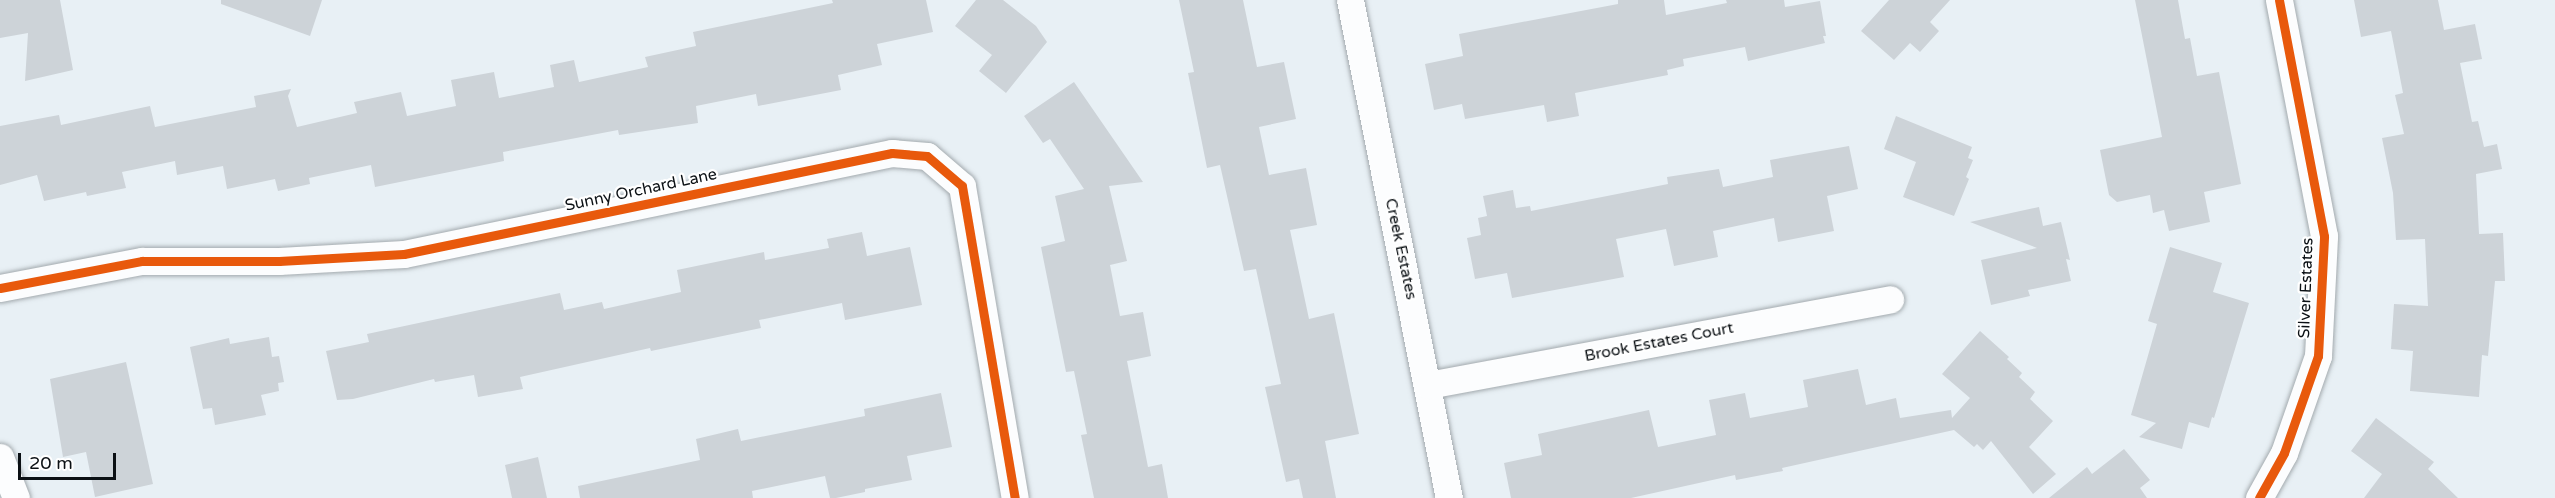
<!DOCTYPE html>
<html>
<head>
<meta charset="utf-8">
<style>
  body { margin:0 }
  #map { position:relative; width:2555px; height:498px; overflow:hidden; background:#e8f0f5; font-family:"Varela Round",sans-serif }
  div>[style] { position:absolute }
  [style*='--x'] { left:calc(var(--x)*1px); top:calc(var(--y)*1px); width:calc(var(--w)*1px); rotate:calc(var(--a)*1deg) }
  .building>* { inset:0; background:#cdd3d8 }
  .roads { filter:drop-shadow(0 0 2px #a3aaae) drop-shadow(0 0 2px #a3aaae) }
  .minor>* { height:27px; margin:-13.5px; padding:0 13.5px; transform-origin:13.5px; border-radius:13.5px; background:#fcfdfe }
  .cycleway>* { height:9px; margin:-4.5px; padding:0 4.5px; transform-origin:4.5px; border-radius:4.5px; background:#e8590c }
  span { translate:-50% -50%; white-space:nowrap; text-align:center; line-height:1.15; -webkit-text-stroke:4.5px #fff; paint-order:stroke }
  .street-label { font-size:16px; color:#0b1014 }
  .scale { position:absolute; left:18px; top:453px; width:98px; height:27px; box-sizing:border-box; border:3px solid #0b1014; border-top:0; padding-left:8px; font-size:18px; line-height:21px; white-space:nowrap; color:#0b1014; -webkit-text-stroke:4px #fff; paint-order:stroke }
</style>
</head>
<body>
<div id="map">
  <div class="building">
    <i style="clip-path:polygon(0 0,60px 0,73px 70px,25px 81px,28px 33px,0 38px)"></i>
    <i style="clip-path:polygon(221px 0,322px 0,310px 36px,221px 4px)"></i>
    <i style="clip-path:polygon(832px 0,926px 0,933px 32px,877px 44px,882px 65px,838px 75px,841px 90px,758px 106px,756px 94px,696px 106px,698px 123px,619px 135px,618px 130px,503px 152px,504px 161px,375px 187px,371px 165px,309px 178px,310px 184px,278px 191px,275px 179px,227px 189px,223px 166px,177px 175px,175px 161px,122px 172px,126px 188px,87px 196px,86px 192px,44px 201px,37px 175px,0 185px,0 126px,59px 115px,61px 125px,150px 106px,155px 127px,256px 107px,254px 96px,291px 89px,288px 96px,297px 127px,357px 113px,354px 102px,401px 92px,407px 116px,456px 106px,451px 80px,494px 72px,499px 98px,554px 87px,550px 65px,574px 60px,579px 82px,648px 67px,645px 57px,696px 46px,693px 32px,833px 3px)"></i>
    <i style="clip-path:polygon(976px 0,1003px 0,1036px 26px,1047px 42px,1006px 93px,979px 71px,992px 55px,955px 26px)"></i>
    <i style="clip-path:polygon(1179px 0,1243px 0,1257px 67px,1284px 62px,1296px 119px,1259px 127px,1269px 175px,1306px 168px,1317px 225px,1290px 230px,1309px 319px,1334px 313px,1359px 434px,1325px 441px,1336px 498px,1303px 498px,1299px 479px,1286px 482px,1265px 387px,1281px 384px,1256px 269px,1244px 271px,1220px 165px,1207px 168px,1188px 73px,1194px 72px)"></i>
    <i style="clip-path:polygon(1618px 0,1664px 0,1666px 15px,1727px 3px,1726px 0,1784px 0,1785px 7px,1820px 1px,1826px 36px,1823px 36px,1825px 43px,1748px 61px,1745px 47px,1683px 59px,1684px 66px,1667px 70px,1668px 75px,1575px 93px,1579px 116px,1547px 122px,1544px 105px,1465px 119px,1462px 104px,1434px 110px,1425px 64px,1463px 56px,1459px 34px,1618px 4px)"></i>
    <i style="clip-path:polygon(1889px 0,1950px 0,1930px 22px,1939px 31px,1920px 52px,1910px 43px,1894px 60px,1861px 31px)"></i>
    <i style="clip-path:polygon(2135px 0,2178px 0,2185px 39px,2190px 38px,2197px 76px,2219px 72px,2241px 184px,2204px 192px,2210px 222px,2169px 231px,2164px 210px,2153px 213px,2150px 195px,2117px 202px,2109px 195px,2100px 150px,2162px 137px)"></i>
    <i style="clip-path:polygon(2354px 0,2438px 0,2444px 30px,2475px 24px,2482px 59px,2460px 63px,2472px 122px,2478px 121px,2484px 147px,2497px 144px,2502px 169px,2476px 174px,2479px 234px,2503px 233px,2505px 281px,2495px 281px,2488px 356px,2482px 355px,2479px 397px,2410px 391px,2413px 351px,2391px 349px,2394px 304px,2428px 306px,2425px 239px,2396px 240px,2393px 193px,2382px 138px,2404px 134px,2395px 95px,2403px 93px,2391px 31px,2361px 37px)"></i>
    <i style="clip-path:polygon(1074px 82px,1143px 182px,1109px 186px,1127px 261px,1110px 265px,1120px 316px,1143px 312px,1151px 356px,1127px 361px,1148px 467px,1162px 464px,1168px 498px,1094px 498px,1081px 435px,1087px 434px,1074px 371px,1066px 372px,1041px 247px,1065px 241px,1055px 196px,1084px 189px,1050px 139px,1043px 143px,1024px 116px)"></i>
    <i style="clip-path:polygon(1896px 116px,1972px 147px,1968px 158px,1973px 160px,1966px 177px,1969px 179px,1954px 216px,1903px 197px,1916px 162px,1884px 149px)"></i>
    <i style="clip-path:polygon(1849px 146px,1858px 189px,1827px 196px,1834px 231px,1778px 242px,1774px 218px,1713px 231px,1718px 257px,1674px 266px,1666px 229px,1616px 239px,1624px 277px,1512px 298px,1507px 273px,1475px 279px,1467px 238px,1481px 235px,1478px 218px,1487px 216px,1483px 196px,1513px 190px,1516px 208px,1530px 206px,1531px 211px,1668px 184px,1667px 177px,1719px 169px,1723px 187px,1773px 177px,1770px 160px)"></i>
    <i style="clip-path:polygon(2039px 207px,2043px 226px,2061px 222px,2070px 260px,2066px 259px,2071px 281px,2028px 290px,2030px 296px,1991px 305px,1981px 260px,2037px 248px,1970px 222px)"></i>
    <i style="clip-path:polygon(862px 232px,867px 256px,910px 247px,922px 305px,845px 320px,842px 303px,759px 320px,761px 328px,651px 351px,650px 348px,520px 377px,523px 389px,478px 397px,474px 375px,435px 382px,434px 379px,353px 399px,337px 400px,326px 351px,369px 342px,367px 334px,560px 293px,564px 310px,602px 302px,604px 309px,681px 292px,677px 270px,764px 252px,765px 260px,829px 248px,827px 239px)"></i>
    <i style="clip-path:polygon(2170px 247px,2222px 263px,2213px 292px,2249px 303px,2214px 418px,2212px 417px,2209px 428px,2189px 422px,2182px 449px,2139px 437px,2156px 423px,2131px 415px,2157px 324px,2148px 321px)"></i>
    <i style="clip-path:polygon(1980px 331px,2009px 357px,2007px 359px,2022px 373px,2019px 377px,2035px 392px,2030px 399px,2053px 421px,2029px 447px,2056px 474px,2033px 494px,1991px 441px,1983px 450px,1977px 444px,1974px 447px,1954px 430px,1782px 468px,1783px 471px,1736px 480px,1735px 475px,1631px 498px,1511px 498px,1504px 463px,1542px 455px,1538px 434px,1649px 410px,1658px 447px,1716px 435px,1709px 400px,1745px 393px,1750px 418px,1808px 407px,1803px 380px,1858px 369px,1866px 405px,1896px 398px,1900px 418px,1951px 410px,1952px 418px,1970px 398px,1942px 374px)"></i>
    <i style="clip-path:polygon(269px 337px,272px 357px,279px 356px,284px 382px,278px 383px,279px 391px,261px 395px,266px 415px,215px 425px,212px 408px,203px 409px,190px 347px,229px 338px,230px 344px)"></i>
    <i style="clip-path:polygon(126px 362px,153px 484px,95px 497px,86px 452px,63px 457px,50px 379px)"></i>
    <i style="clip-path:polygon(941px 393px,952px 447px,907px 456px,912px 480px,865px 489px,865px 492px,836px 498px,830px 498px,825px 476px,752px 491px,753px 498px,580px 498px,578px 486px,700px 460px,696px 439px,738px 429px,741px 441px,865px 416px,864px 409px)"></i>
    <i style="clip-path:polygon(2376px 418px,2434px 462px,2428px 469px,2458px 498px,2364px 498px,2382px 474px,2351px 451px)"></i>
    <i style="clip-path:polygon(2124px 449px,2150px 480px,2140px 488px,2147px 498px,2049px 498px,2087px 467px,2092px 474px)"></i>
    <i style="clip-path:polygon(538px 457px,547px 498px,512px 498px,505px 465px)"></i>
  </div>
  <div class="roads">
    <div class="minor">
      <i style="--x:1350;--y:0;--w:508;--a:78.76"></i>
      <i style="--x:0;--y:288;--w:145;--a:-10.8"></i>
      <i style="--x:142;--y:261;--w:137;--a:0"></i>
      <i style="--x:279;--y:261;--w:125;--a:-3.2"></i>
      <i style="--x:404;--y:254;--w:498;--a:-11.7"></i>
      <i style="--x:892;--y:153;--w:35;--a:5"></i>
      <i style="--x:927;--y:156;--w:46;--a:40.6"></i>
      <i style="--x:962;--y:186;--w:316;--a:80.4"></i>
      <i style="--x:1428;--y:385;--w:470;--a:-10.5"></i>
      <i style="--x:0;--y:457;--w:44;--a:68.7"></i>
      <i style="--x:2259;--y:498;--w:51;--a:-60.9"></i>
      <i style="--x:2284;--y:453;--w:103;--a:-70.7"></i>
      <i style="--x:2318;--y:356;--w:120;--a:-87.1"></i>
      <i style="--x:2324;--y:236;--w:240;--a:-100.8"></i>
    </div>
  </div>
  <div class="cycleway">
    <i style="--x:0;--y:288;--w:145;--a:-10.8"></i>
    <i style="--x:142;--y:261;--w:137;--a:0"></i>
    <i style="--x:279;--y:261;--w:125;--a:-3.2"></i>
    <i style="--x:404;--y:254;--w:498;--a:-11.7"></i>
    <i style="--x:892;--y:153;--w:35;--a:5"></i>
    <i style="--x:927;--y:156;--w:46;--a:40.6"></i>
    <i style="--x:962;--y:186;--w:316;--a:80.4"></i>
    <i style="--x:2259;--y:498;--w:51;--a:-60.9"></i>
    <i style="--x:2284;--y:453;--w:103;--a:-70.7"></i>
    <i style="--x:2318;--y:356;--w:120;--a:-87.1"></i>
    <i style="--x:2324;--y:236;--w:240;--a:-100.8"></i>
  </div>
  <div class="street-label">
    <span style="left:641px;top:190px;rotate:-12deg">Sunny Orchard Lane</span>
    <span style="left:1401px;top:249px;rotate:78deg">Creek Estates</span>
    <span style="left:2306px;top:288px;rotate:-88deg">Silver Estates</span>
    <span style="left:1659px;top:342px;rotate:-11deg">Brook Estates Court</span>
  </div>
  <div class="scale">20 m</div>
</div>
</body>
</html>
